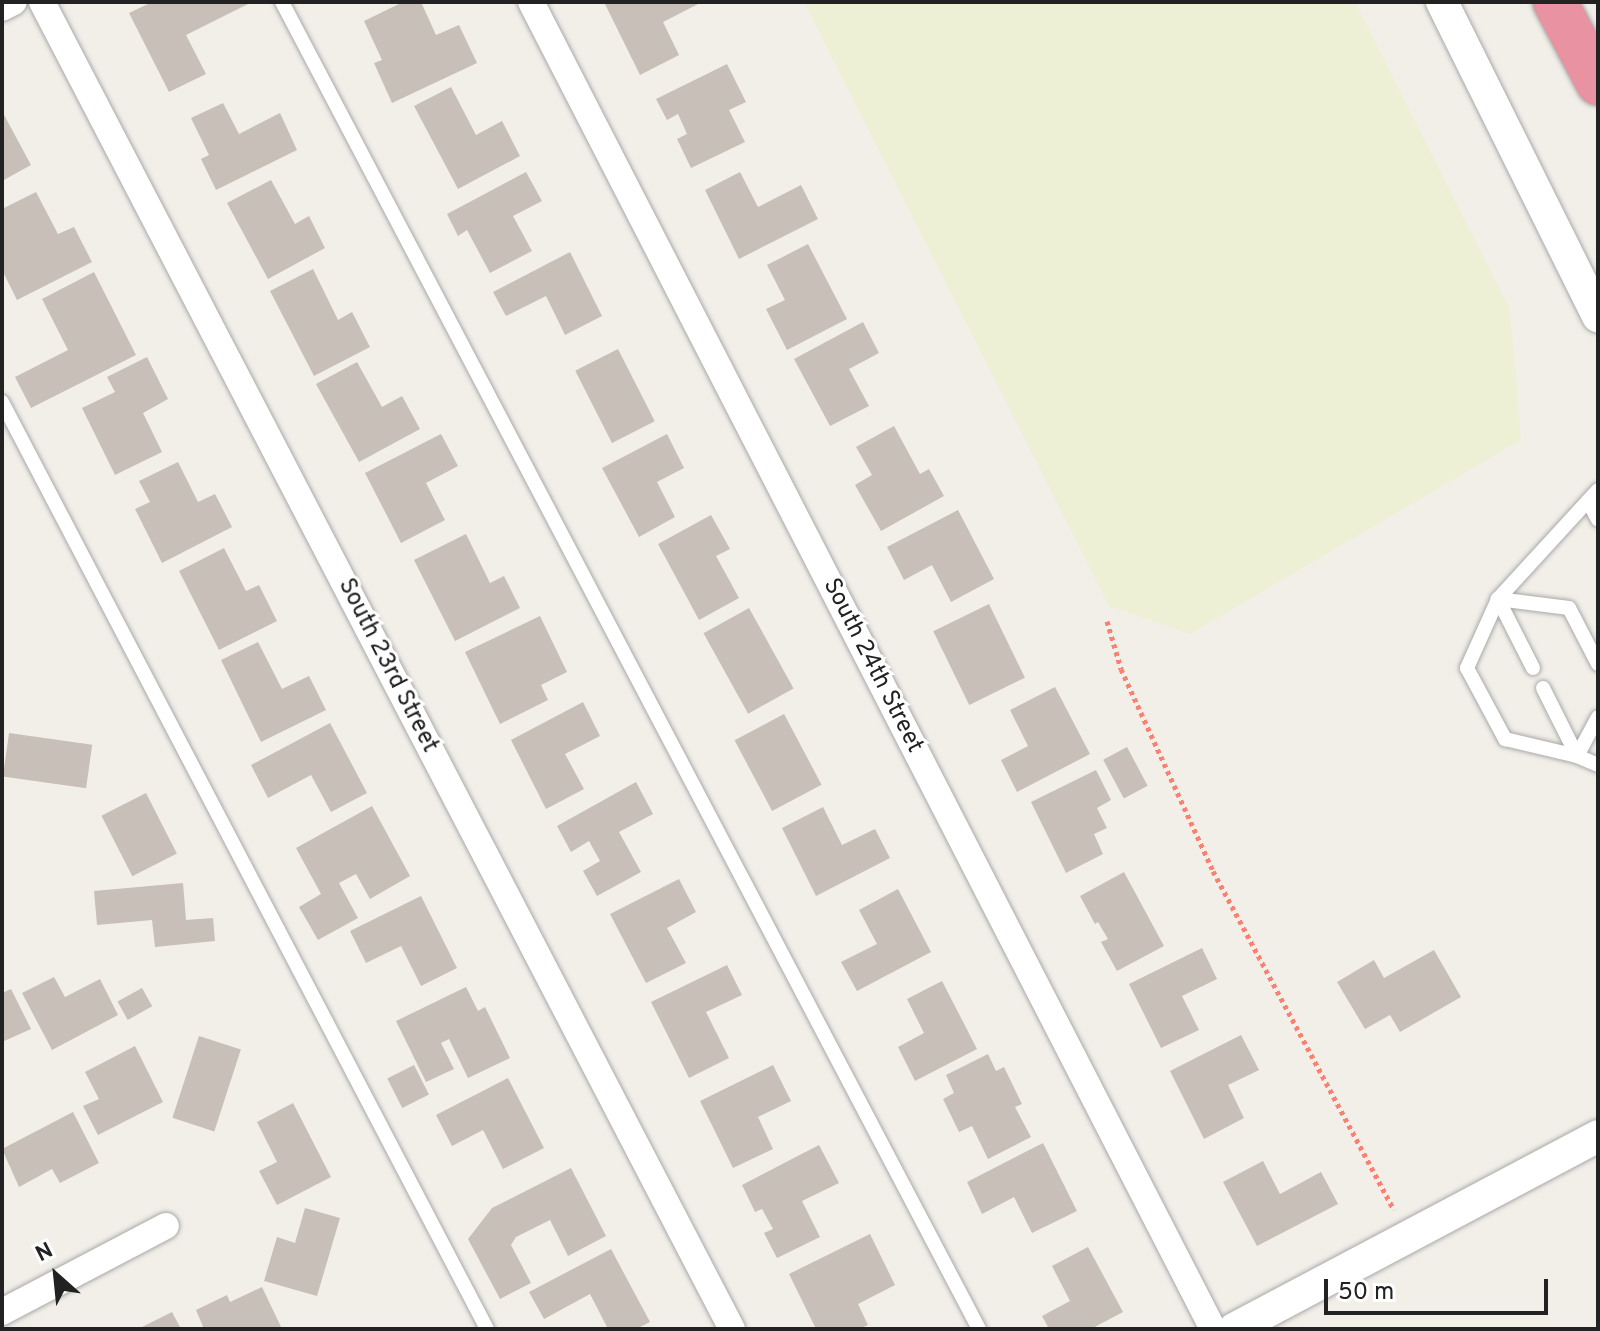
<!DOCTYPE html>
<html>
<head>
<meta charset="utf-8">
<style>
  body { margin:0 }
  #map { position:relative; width:1600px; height:1331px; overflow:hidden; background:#f2efe9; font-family:Overpass,sans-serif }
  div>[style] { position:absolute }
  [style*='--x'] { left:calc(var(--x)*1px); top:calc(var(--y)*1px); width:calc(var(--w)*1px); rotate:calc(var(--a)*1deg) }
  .farmland>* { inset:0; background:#eef0d5 }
  .building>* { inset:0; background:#c7bfb8; transform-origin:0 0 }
  .path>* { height:5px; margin-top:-2.5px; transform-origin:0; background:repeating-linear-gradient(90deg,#fa8072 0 4px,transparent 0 8px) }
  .roads { filter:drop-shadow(0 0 2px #a9a9a9) drop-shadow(0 0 2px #a9a9a9) }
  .service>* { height:14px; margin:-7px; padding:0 7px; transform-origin:7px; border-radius:7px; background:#fff }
  .minor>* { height:26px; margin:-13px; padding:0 13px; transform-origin:13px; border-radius:13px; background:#fff }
  .tertiary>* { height:32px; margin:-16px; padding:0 16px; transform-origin:16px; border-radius:16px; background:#fff }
  .motorway>* { height:44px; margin:-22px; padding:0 22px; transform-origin:22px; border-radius:22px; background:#e892a2 }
  span { translate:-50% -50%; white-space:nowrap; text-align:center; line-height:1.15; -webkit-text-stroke:6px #fff; paint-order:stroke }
  .street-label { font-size:24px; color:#222 }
  .frame { position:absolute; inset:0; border:4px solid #222; pointer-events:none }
  .north { position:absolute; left:16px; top:1235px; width:80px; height:80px; -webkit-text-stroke:6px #fff; paint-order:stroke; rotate:333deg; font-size:22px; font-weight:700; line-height:32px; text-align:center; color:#222 }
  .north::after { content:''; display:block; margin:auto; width:28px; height:36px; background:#222; clip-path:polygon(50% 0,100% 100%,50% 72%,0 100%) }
  .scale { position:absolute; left:1324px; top:1279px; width:224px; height:36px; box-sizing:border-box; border:4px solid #222; border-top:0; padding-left:10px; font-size:24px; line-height:28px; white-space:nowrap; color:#222; -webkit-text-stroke:6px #fff; paint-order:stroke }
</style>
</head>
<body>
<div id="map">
  <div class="farmland">
    <i style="clip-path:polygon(804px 2px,1355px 2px,1510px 310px,1521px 440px,1190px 634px,1109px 606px)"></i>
  </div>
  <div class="building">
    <i style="clip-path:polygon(152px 2px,252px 2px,186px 35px,206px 74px,169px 92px,129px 13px)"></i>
    <i style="clip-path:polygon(403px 2px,421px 2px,436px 35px,459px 25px,477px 63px,392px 103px,374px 63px,382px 60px,364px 21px)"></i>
    <i style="clip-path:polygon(604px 2px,702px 2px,663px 22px,679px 55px,640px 75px)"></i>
    <i style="clip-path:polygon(727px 64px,746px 102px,729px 110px,745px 142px,691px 168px,677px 139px,687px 134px,678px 114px,667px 120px,656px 99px)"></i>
    <i style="clip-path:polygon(451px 87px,476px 135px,502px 121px,520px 156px,458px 189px,414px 106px)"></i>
    <i style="clip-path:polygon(223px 103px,239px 134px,280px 113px,297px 150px,216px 190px,201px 159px,209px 155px,191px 118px)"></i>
    <i style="clip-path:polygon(2px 111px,31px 165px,2px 181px)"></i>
    <i style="clip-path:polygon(526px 172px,542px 201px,513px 216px,532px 251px,490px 273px,467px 230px,458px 236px,447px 214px)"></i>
    <i style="clip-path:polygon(740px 172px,758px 207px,801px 185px,818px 219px,739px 259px,705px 190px)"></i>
    <i style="clip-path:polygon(271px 180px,295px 224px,309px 216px,325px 248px,268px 279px,227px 203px)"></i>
    <i style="clip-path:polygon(36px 192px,58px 234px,74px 227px,92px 262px,17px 300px,2px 270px,2px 209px)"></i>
    <i style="clip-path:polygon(808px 244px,847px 319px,787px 350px,766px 309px,785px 300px,767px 265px)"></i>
    <i style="clip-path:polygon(570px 252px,602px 316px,565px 335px,546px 296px,506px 316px,493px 292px)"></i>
    <i style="clip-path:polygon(313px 269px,338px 320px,352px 312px,370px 347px,314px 376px,270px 291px)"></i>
    <i style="clip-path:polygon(94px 272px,136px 355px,31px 408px,15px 377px,68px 350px,42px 299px)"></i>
    <i style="clip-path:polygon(863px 322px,879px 353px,849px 369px,869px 406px,830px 426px,794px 359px)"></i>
    <i style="left:618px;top:349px;width:81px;height:48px;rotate:63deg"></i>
    <i style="clip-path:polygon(147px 357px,168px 399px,143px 413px,162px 452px,115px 475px,82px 408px,115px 392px,107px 377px)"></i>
    <i style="clip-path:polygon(357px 362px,382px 407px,402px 396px,420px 429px,359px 462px,316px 384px)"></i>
    <i style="clip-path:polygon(894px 426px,920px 474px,929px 469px,944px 496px,881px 531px,855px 485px,872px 475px,856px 447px)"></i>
    <i style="clip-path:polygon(441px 434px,458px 466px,426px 483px,445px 520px,401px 543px,365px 473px)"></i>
    <i style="clip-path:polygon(667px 434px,684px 468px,657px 482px,675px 517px,639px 537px,602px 468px)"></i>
    <i style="clip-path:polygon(178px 462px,198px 502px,215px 494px,232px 527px,162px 563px,135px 509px,150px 502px,139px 481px)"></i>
    <i style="clip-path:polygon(958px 510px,994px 579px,951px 602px,932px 565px,904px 580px,887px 547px)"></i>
    <i style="clip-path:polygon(711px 515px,730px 549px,716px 556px,739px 598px,699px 620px,658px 544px)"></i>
    <i style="clip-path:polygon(466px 534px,490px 583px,504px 576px,520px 608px,455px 641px,414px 560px)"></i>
    <i style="clip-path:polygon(224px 548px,246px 591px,259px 585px,277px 621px,219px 650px,179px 571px)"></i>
    <i style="left:989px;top:604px;width:82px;height:62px;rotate:64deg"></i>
    <i style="left:749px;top:608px;width:92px;height:52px;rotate:61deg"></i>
    <i style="clip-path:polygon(540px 616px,567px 672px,541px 685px,548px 700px,500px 724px,465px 652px)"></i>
    <i style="clip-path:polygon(258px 642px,282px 689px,309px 676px,326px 710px,261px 742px,221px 660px)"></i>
    <i style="clip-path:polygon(1055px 687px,1090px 754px,1017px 792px,1001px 760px,1028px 746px,1010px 710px)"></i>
    <i style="clip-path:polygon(583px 702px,600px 736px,565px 754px,584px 789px,546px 809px,511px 740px)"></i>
    <i style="left:784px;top:714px;width:80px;height:56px;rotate:62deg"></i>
    <i style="clip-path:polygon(330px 723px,367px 793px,331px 812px,311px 775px,268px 798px,251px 765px)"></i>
    <i style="left:9px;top:733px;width:84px;height:44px;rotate:8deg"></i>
    <i style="left:1127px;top:747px;width:44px;height:27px;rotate:62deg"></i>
    <i style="clip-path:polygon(1096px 770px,1111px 800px,1097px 808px,1107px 828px,1094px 834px,1103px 854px,1066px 873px,1031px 802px)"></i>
    <i style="clip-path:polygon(636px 782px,653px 814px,619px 832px,641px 872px,597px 896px,583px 871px,600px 861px,589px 841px,571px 852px,557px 826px)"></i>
    <i style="left:146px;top:793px;width:68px;height:50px;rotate:63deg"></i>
    <i style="clip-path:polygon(372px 806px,410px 876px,370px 899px,356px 874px,339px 883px,358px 918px,318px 940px,299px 907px,321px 894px,296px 848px)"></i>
    <i style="clip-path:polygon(823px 807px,842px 845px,875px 829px,890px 858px,816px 896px,782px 828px)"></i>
    <i style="clip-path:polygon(1124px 872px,1164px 946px,1117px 971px,1101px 942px,1108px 939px,1098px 922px,1095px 924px,1080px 896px)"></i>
    <i style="clip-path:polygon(679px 879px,696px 912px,667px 928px,686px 963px,646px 983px,610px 914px)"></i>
    <i style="clip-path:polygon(183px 883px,186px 920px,213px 918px,215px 941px,155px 947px,152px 920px,97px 925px,94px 891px)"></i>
    <i style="clip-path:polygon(898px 889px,931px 952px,857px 991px,841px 962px,877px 944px,859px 910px)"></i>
    <i style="clip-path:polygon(421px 896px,457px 968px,421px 986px,401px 946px,366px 963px,350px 931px)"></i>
    <i style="clip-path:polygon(1202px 948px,1217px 979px,1182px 996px,1199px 1030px,1161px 1048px,1129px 984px)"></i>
    <i style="clip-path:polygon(1434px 950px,1461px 997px,1400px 1032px,1390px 1015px,1365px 1029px,1337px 982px,1374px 960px,1384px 978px)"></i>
    <i style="clip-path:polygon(727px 965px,742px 995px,706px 1012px,729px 1058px,689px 1078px,651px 1002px)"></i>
    <i style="clip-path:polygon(54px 977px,65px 997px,100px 979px,118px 1015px,52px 1050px,22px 993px)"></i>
    <i style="clip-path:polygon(942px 981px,977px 1049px,915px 1081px,898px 1047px,924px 1033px,907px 999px)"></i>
    <i style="clip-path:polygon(466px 987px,478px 1011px,485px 1007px,510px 1058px,468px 1078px,449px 1039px,441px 1043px,454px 1069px,426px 1082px,396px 1021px)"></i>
    <i style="left:142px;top:988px;width:21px;height:28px;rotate:61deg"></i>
    <i style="clip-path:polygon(11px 989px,31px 1029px,2px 1042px,2px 993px)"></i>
    <i style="clip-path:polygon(1241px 1035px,1259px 1070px,1228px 1085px,1244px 1118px,1204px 1139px,1170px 1071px)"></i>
    <i style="left:199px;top:1036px;width:44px;height:86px;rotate:18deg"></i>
    <i style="clip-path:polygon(135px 1046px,163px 1102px,98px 1135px,83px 1106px,99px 1099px,85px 1072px)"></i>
    <i style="clip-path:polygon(988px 1054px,996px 1071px,1004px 1067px,1022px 1104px,1015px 1107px,1031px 1137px,988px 1159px,972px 1126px,959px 1132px,943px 1099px,954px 1093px,946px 1075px)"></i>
    <i style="left:414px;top:1065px;width:33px;height:30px;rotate:63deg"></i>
    <i style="clip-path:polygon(773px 1065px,791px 1101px,758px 1117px,773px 1149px,733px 1168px,700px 1101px)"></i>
    <i style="clip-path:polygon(508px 1078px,544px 1148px,503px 1169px,483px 1130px,452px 1146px,436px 1115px)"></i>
    <i style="clip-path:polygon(293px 1103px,331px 1177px,277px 1205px,259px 1171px,277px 1162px,257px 1122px)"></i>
    <i style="clip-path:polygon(73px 1112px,99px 1163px,60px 1183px,52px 1169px,19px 1187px,2px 1149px)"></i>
    <i style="clip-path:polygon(1043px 1143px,1077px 1211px,1032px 1233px,1014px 1197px,982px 1214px,967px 1182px)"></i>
    <i style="clip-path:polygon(819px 1145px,839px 1183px,802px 1201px,820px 1237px,777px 1258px,764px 1233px,773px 1229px,762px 1209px,755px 1212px,742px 1185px)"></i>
    <i style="clip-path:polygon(1263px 1161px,1280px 1194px,1321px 1172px,1338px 1204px,1257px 1246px,1223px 1182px)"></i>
    <i style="clip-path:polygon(571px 1168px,606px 1236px,568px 1256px,550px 1220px,516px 1237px,511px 1245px,531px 1283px,500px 1299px,468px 1239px,492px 1208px)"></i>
    <i style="clip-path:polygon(305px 1208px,340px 1218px,317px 1296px,264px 1281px,277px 1237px,295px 1243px)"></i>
    <i style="clip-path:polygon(870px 1234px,895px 1285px,858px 1304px,868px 1325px,859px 1329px,816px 1329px,789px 1274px)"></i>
    <i style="clip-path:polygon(1088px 1247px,1123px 1312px,1091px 1329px,1049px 1329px,1042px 1316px,1070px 1301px,1052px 1266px)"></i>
    <i style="clip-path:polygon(611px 1249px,650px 1322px,636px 1329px,608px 1329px,590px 1294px,544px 1319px,529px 1292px)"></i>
    <i style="clip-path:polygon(262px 1287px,282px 1329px,204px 1329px,196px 1310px,227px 1295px,230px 1302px)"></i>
    <i style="clip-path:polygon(172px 1312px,181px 1329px,138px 1329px)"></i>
  </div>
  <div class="path">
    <i style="--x:1107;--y:621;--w:50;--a:73.7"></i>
    <i style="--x:1121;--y:669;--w:222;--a:65.5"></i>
    <i style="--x:1213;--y:871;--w:384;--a:61.9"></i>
  </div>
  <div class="roads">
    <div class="service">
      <i style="--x:282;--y:2;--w:1499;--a:62.29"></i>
      <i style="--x:2;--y:402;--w:1046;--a:62.38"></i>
      <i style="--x:1588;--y:501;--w:21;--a:62"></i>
      <i style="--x:1598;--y:664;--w:63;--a:-117.4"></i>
      <i style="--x:1569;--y:608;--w:72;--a:-172.8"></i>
      <i style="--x:1498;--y:599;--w:76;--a:114.2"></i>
      <i style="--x:1467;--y:668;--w:81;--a:61.8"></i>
      <i style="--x:1505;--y:739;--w:74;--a:13.3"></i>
      <i style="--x:1577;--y:756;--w:23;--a:23"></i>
      <i style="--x:1533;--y:668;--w:77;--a:-116.9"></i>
      <i style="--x:1498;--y:599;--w:148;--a:-47.5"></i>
      <i style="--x:1543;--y:688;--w:76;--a:63.4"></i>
      <i style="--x:1577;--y:756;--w:44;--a:-61.7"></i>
    </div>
    <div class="minor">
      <i style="--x:42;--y:2;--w:1496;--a:62.53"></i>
      <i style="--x:531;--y:2;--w:1492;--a:62.8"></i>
      <i style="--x:2;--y:8;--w:13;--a:-27"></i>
      <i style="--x:2;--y:1312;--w:185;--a:-27.7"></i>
    </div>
    <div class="tertiary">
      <i style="--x:1442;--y:2;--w:351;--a:63.6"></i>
      <i style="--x:1234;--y:1329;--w:412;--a:-27.9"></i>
    </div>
    <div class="motorway">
      <i style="--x:1555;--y:2;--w:92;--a:62"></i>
    </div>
  </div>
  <div class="street-label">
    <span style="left:387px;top:666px;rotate:63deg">South 23rd Street</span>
    <span style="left:872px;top:666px;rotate:63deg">South 24th Street</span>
  </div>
  <div class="frame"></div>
  <div class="north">N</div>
  <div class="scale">50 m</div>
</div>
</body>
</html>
